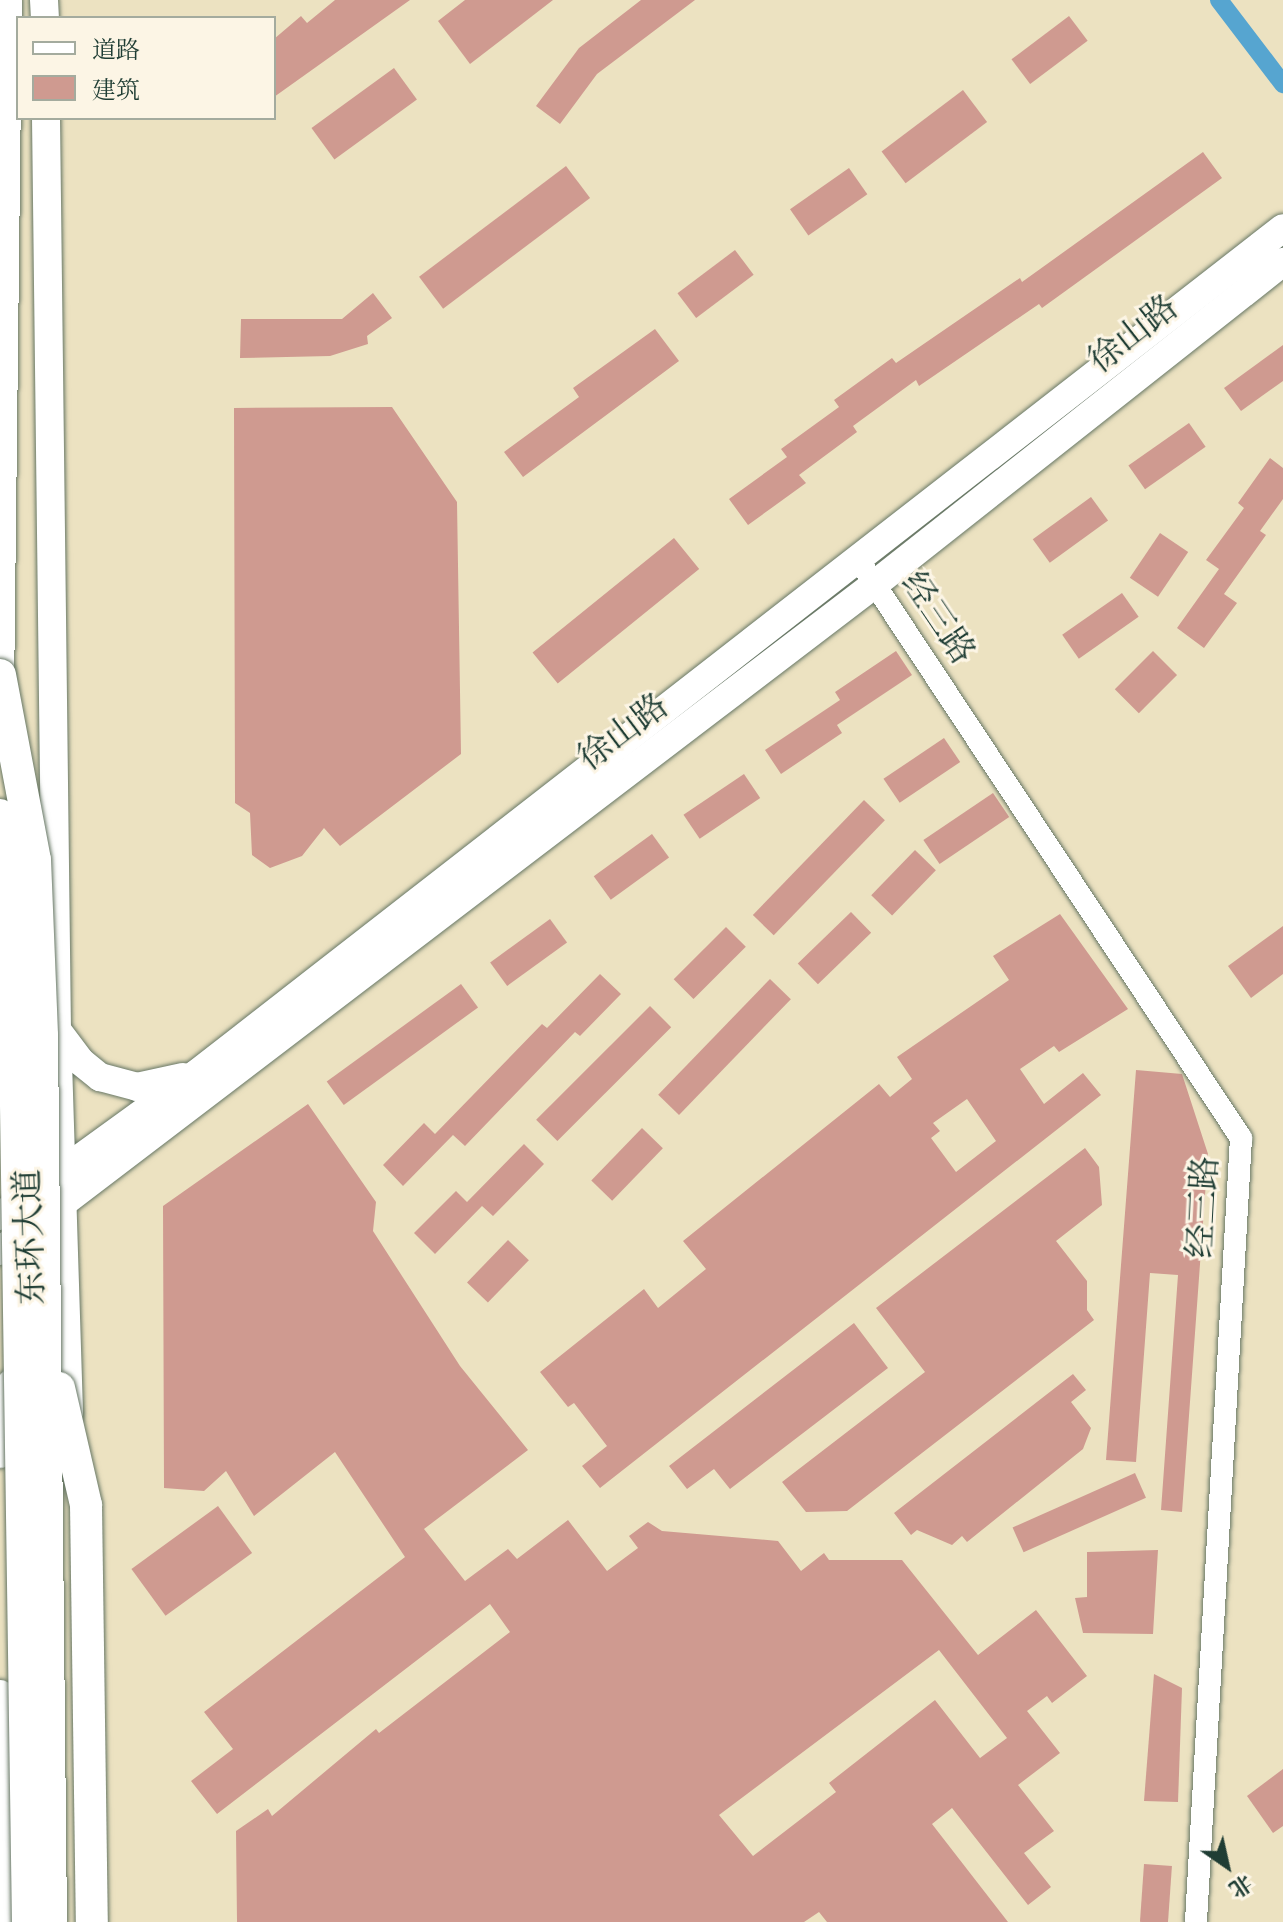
<!DOCTYPE html>
<html>
<head>
<meta charset="utf-8">
<style>
  body { margin:0 }
  #map { position:relative; width:1283px; height:1922px; overflow:hidden; background:#ece2c1; font-family:Cardo,"Noto Serif SC",serif }
  div>[style] { position:absolute }
  [style*='--x'] { left:calc(var(--x)*1px); top:calc(var(--y)*1px); width:calc(var(--w)*1px); rotate:calc(var(--a)*1deg) }
  .canal>* { height:18px; margin:-9px; padding:0 9px; transform-origin:9px; border-radius:9px; background:#56a5d0 }
  .building>* { inset:0; background:#cf9a90; transform-origin:0 0 }
  .roads { filter:drop-shadow(0 0 2px #677765) drop-shadow(0 0 2px #677765) }
  .minor>* { height:22px; margin:-11px; padding:0 11px; transform-origin:11px; border-radius:11px; background:#fff }
  .major>* { height:28px; margin:-14px; padding:0 14px; transform-origin:14px; border-radius:14px; background:#fff }
  .highway>* { height:32px; margin:-16px; padding:0 16px; transform-origin:16px; border-radius:16px; background:#fff }
  .bridges { filter:drop-shadow(0 0 2px #677765) drop-shadow(0 0 2px #677765) }
  .highway-bridge>* { height:32px; margin:-16px; padding:0 16px; transform-origin:16px; border-radius:16px; background:#fff }
  span { translate:-50% -50%; white-space:nowrap; text-align:center; line-height:1.15; -webkit-text-stroke:6px #fcf5e5; paint-order:stroke }
  .street-label { font-size:34px; color:#1f3d34 }
  .legend { position:absolute; left:16px; top:16px; width:260px; height:104px; box-sizing:border-box; background:#fcf5e5; border:2px solid #a4ab9e; margin:0; padding:10px 14px; list-style:none; font-size:24px; color:#1f3d34 }
  .legend li { display:flex; align-items:center; gap:16px; height:40px }
  .legend b { width:40px; border:2px solid #a4ab9e }
  .north { position:absolute; left:1187px; top:1826px; width:80px; height:80px; -webkit-text-stroke:6px #fcf5e5; paint-order:stroke; rotate:146deg; font-size:22px; font-weight:700; line-height:32px; text-align:center; color:#1f3d34 }
  .north::after { content:''; display:block; margin:auto; width:28px; height:36px; background:#1f3d34; clip-path:polygon(50% 0,100% 100%,50% 72%,0 100%) }
</style>
</head>
<body>
<div id="map">
  <div class="canal">
    <i style="--x:1219;--y:0;--w:106;--a:52.7"></i>
  </div>
  <div class="building">
    <i style="clip-path:polygon(335px 0,410px 0,274px 97px,274px 39px,301px 16px,307px 23px)"></i>
    <i style="clip-path:polygon(465px 0,553px 0,470px 64px,438px 21px)"></i>
    <i style="clip-path:polygon(641px 0,695px 0,597px 74px,560px 124px,536px 106px,579px 48px)"></i>
    <i style="left:1069px;top:16px;width:31px;height:72px;rotate:53deg"></i>
    <i style="left:394px;top:68px;width:39px;height:102px;rotate:54deg"></i>
    <i style="left:963px;top:90px;width:40px;height:102px;rotate:53deg"></i>
    <i style="clip-path:polygon(1203px 152px,1222px 178px,1042px 308px,1039px 304px,919px 386px,916px 380px,853px 426px,857px 432px,799px 475px,806px 483px,748px 525px,729px 499px,787px 457px,781px 449px,839px 407px,834px 400px,892px 358px,896px 363px,1020px 278px,1022px 282px)"></i>
    <i style="left:566px;top:166px;width:40px;height:184px;rotate:53deg"></i>
    <i style="left:849px;top:168px;width:32px;height:72px;rotate:55deg"></i>
    <i style="left:735px;top:250px;width:31px;height:72px;rotate:53deg"></i>
    <i style="clip-path:polygon(373px 293px,392px 318px,367px 336px,368px 344px,330px 356px,240px 358px,241px 319px,342px 319px)"></i>
    <i style="clip-path:polygon(655px 329px,679px 361px,523px 477px,504px 452px,579px 397px,573px 388px)"></i>
    <i style="clip-path:polygon(1283px 345px,1283px 381px,1241px 411px,1224px 388px)"></i>
    <i style="clip-path:polygon(392px 407px,457px 502px,461px 754px,340px 846px,324px 828px,302px 856px,270px 868px,252px 855px,250px 813px,235px 803px,234px 408px)"></i>
    <i style="left:1189px;top:423px;width:29px;height:74px;rotate:55deg"></i>
    <i style="clip-path:polygon(1270px 458px,1283px 468px,1283px 499px,1260px 531px,1266px 535px,1224px 594px,1237px 603px,1204px 648px,1177px 628px,1219px 569px,1206px 560px,1244px 508px,1238px 503px)"></i>
    <i style="left:1091px;top:497px;width:29px;height:72px;rotate:54deg"></i>
    <i style="left:1160px;top:533px;width:34px;height:54px;rotate:34deg"></i>
    <i style="left:674px;top:538px;width:40px;height:182px;rotate:51deg"></i>
    <i style="left:1122px;top:593px;width:29px;height:73px;rotate:55deg"></i>
    <i style="clip-path:polygon(896px 651px,912px 675px,837px 725px,842px 733px,781px 774px,765px 750px,840px 700px,835px 692px)"></i>
    <i style="left:1153px;top:651px;width:34px;height:54px;rotate:45deg"></i>
    <i style="left:944px;top:738px;width:29px;height:73px;rotate:56deg"></i>
    <i style="left:744px;top:774px;width:29px;height:73px;rotate:56deg"></i>
    <i style="left:993px;top:793px;width:29px;height:84px;rotate:56deg"></i>
    <i style="left:864px;top:800px;width:29px;height:160px;rotate:44deg"></i>
    <i style="left:652px;top:834px;width:29px;height:72px;rotate:54deg"></i>
    <i style="left:915px;top:850px;width:29px;height:63px;rotate:44deg"></i>
    <i style="left:851px;top:912px;width:29px;height:74px;rotate:46deg"></i>
    <i style="clip-path:polygon(evenodd,1060px 914px,1128px 1009px,1059px 1052px,1054px 1046px,1020px 1069px,1044px 1104px,1083px 1073px,1101px 1095px,600px 1488px,582px 1466px,607px 1446px,574px 1403px,568px 1407px,540px 1372px,644px 1289px,658px 1308px,706px 1269px,683px 1241px,879px 1084px,890px 1097px,912px 1079px,897px 1057px,1009px 980px,993px 956px,1060px 914px,967px 1099px,996px 1141px,956px 1172px,931px 1138px,940px 1131px,933px 1123px,967px 1099px)"></i>
    <i style="left:550px;top:919px;width:29px;height:74px;rotate:54deg"></i>
    <i style="clip-path:polygon(1283px 926px,1283px 974px,1251px 998px,1228px 966px)"></i>
    <i style="left:726px;top:927px;width:28px;height:74px;rotate:45deg"></i>
    <i style="clip-path:polygon(600px 974px,621px 994px,580px 1036px,575px 1032px,465px 1146px,453px 1135px,403px 1186px,383px 1165px,424px 1123px,435px 1134px,542px 1024px,547px 1028px)"></i>
    <i style="left:770px;top:979px;width:29px;height:161px;rotate:44deg"></i>
    <i style="left:461px;top:984px;width:29px;height:166px;rotate:54deg"></i>
    <i style="left:650px;top:1006px;width:30px;height:161px;rotate:45deg"></i>
    <i style="clip-path:polygon(1136px 1070px,1182px 1074px,1208px 1154px,1182px 1512px,1161px 1510px,1178px 1275px,1150px 1273px,1136px 1462px,1106px 1460px)"></i>
    <i style="clip-path:polygon(evenodd,308px 1104px,376px 1202px,373px 1231px,460px 1366px,528px 1450px,424px 1529px,465px 1581px,508px 1549px,517px 1559px,568px 1520px,607px 1571px,638px 1548px,629px 1536px,648px 1522px,662px 1531px,778px 1541px,801px 1571px,824px 1553px,829px 1560px,902px 1560px,978px 1655px,1036px 1610px,1087px 1676px,1052px 1703px,1047px 1696px,1027px 1711px,1060px 1753px,1018px 1785px,1054px 1831px,1024px 1853px,1051px 1887px,1028px 1905px,952px 1808px,932px 1824px,1008px 1922px,827px 1922px,819px 1912px,804px 1922px,237px 1922px,236px 1831px,268px 1809px,272px 1816px,376px 1729px,379px 1733px,510px 1632px,490px 1604px,217px 1814px,191px 1781px,233px 1749px,204px 1712px,405px 1557px,335px 1452px,254px 1516px,226px 1471px,204px 1491px,164px 1488px,163px 1206px,308px 1104px,939px 1650px,1007px 1738px,980px 1758px,935px 1700px,829px 1783px,836px 1792px,753px 1856px,719px 1815px,939px 1650px)"></i>
    <i style="left:642px;top:1128px;width:29px;height:73px;rotate:44deg"></i>
    <i style="clip-path:polygon(524px 1144px,544px 1164px,493px 1216px,482px 1206px,435px 1254px,414px 1233px,456px 1191px,467px 1202px)"></i>
    <i style="clip-path:polygon(1085px 1148px,1099px 1167px,1102px 1205px,1056px 1241px,1087px 1281px,1087px 1310px,1094px 1320px,847px 1511px,806px 1512px,782px 1482px,925px 1372px,876px 1308px)"></i>
    <i style="left:508px;top:1240px;width:29px;height:59px;rotate:44deg"></i>
    <i style="clip-path:polygon(854px 1323px,888px 1368px,730px 1489px,714px 1469px,687px 1489px,669px 1466px)"></i>
    <i style="clip-path:polygon(1073px 1374px,1086px 1390px,1071px 1402px,1091px 1428px,1083px 1449px,967px 1542px,962px 1536px,952px 1545px,917px 1530px,911px 1535px,894px 1513px)"></i>
    <i style="left:1135px;top:1473px;width:27px;height:134px;rotate:66deg"></i>
    <i style="left:218px;top:1506px;width:58px;height:107px;rotate:54deg"></i>
    <i style="clip-path:polygon(1158px 1550px,1153px 1634px,1083px 1633px,1075px 1598px,1087px 1597px,1087px 1552px)"></i>
    <i style="clip-path:polygon(1154px 1674px,1182px 1688px,1178px 1802px,1144px 1801px)"></i>
    <i style="clip-path:polygon(1283px 1769px,1283px 1826px,1273px 1833px,1247px 1796px)"></i>
    <i style="left:1144px;top:1864px;width:28px;height:58px;rotate:4deg"></i>
  </div>
  <div class="roads">
    <div class="minor">
      <i style="--x:860;--y:562;--w:691;--a:56.52"></i>
      <i style="--x:1241;--y:1138;--w:785;--a:93.29"></i>
    </div>
    <div class="major">
      <i style="--x:44;--y:0;--w:18;--a:87"></i>
      <i style="--x:46;--y:118;--w:912;--a:89.31"></i>
      <i style="--x:57;--y:1030;--w:383;--a:88.2"></i>
      <i style="--x:0;--y:695;--w:695;--a:-89.34"></i>
      <i style="--x:57;--y:1030;--w:39;--a:53"></i>
      <i style="--x:80;--y:1061;--w:26;--a:39"></i>
      <i style="--x:100;--y:1077;--w:38;--a:15"></i>
      <i style="--x:137;--y:1087;--w:47;--a:-12.3"></i>
      <i style="--x:0;--y:1216;--w:242;--a:-35.9"></i>
      <i style="--x:196;--y:1074;--w:1377;--a:-37.89"></i>
      <i style="--x:0;--y:1251;--w:1100;--a:-37.32"></i>
      <i style="--x:875;--y:584;--w:520;--a:-38.28"></i>
      <i style="--x:0;--y:1694;--w:228;--a:89.2"></i>
    </div>
    <div class="highway">
      <i style="--x:0;--y:1452;--w:68;--a:-79.8"></i>
    </div>
  </div>
  <div class="bridges">
    <div class="highway-bridge">
      <i style="--x:0;--y:675;--w:188;--a:79.3"></i>
      <i style="--x:35;--y:860;--w:176;--a:87.7"></i>
      <i style="--x:42;--y:1036;--w:886;--a:89.42"></i>
      <i style="--x:0;--y:815;--w:58;--a:80"></i>
      <i style="--x:10;--y:872;--w:166;--a:88.3"></i>
      <i style="--x:15;--y:1038;--w:884;--a:89.16"></i>
      <i style="--x:59;--y:1388;--w:120;--a:77"></i>
      <i style="--x:86;--y:1505;--w:417;--a:89.2"></i>
    </div>
  </div>
  <div class="street-label">
    <span style="left:1133px;top:334px;rotate:-38deg">徐山路</span>
    <span style="left:938px;top:618px;rotate:56deg">经三路</span>
    <span style="left:623px;top:732px;rotate:-37deg">徐山路</span>
    <span style="left:1203px;top:1207px;rotate:-87deg">经三路</span>
    <span style="left:30px;top:1237px;rotate:-92deg">东环大道</span>
  </div>
  <ul class="legend">
  <li><b style="height:10px;background:#fff"></b>道路</li>
  <li><b style="height:22px;background:#cf9a90"></b>建筑</li>
  </ul>
  <div class="north">北</div>
</div>
</body>
</html>
